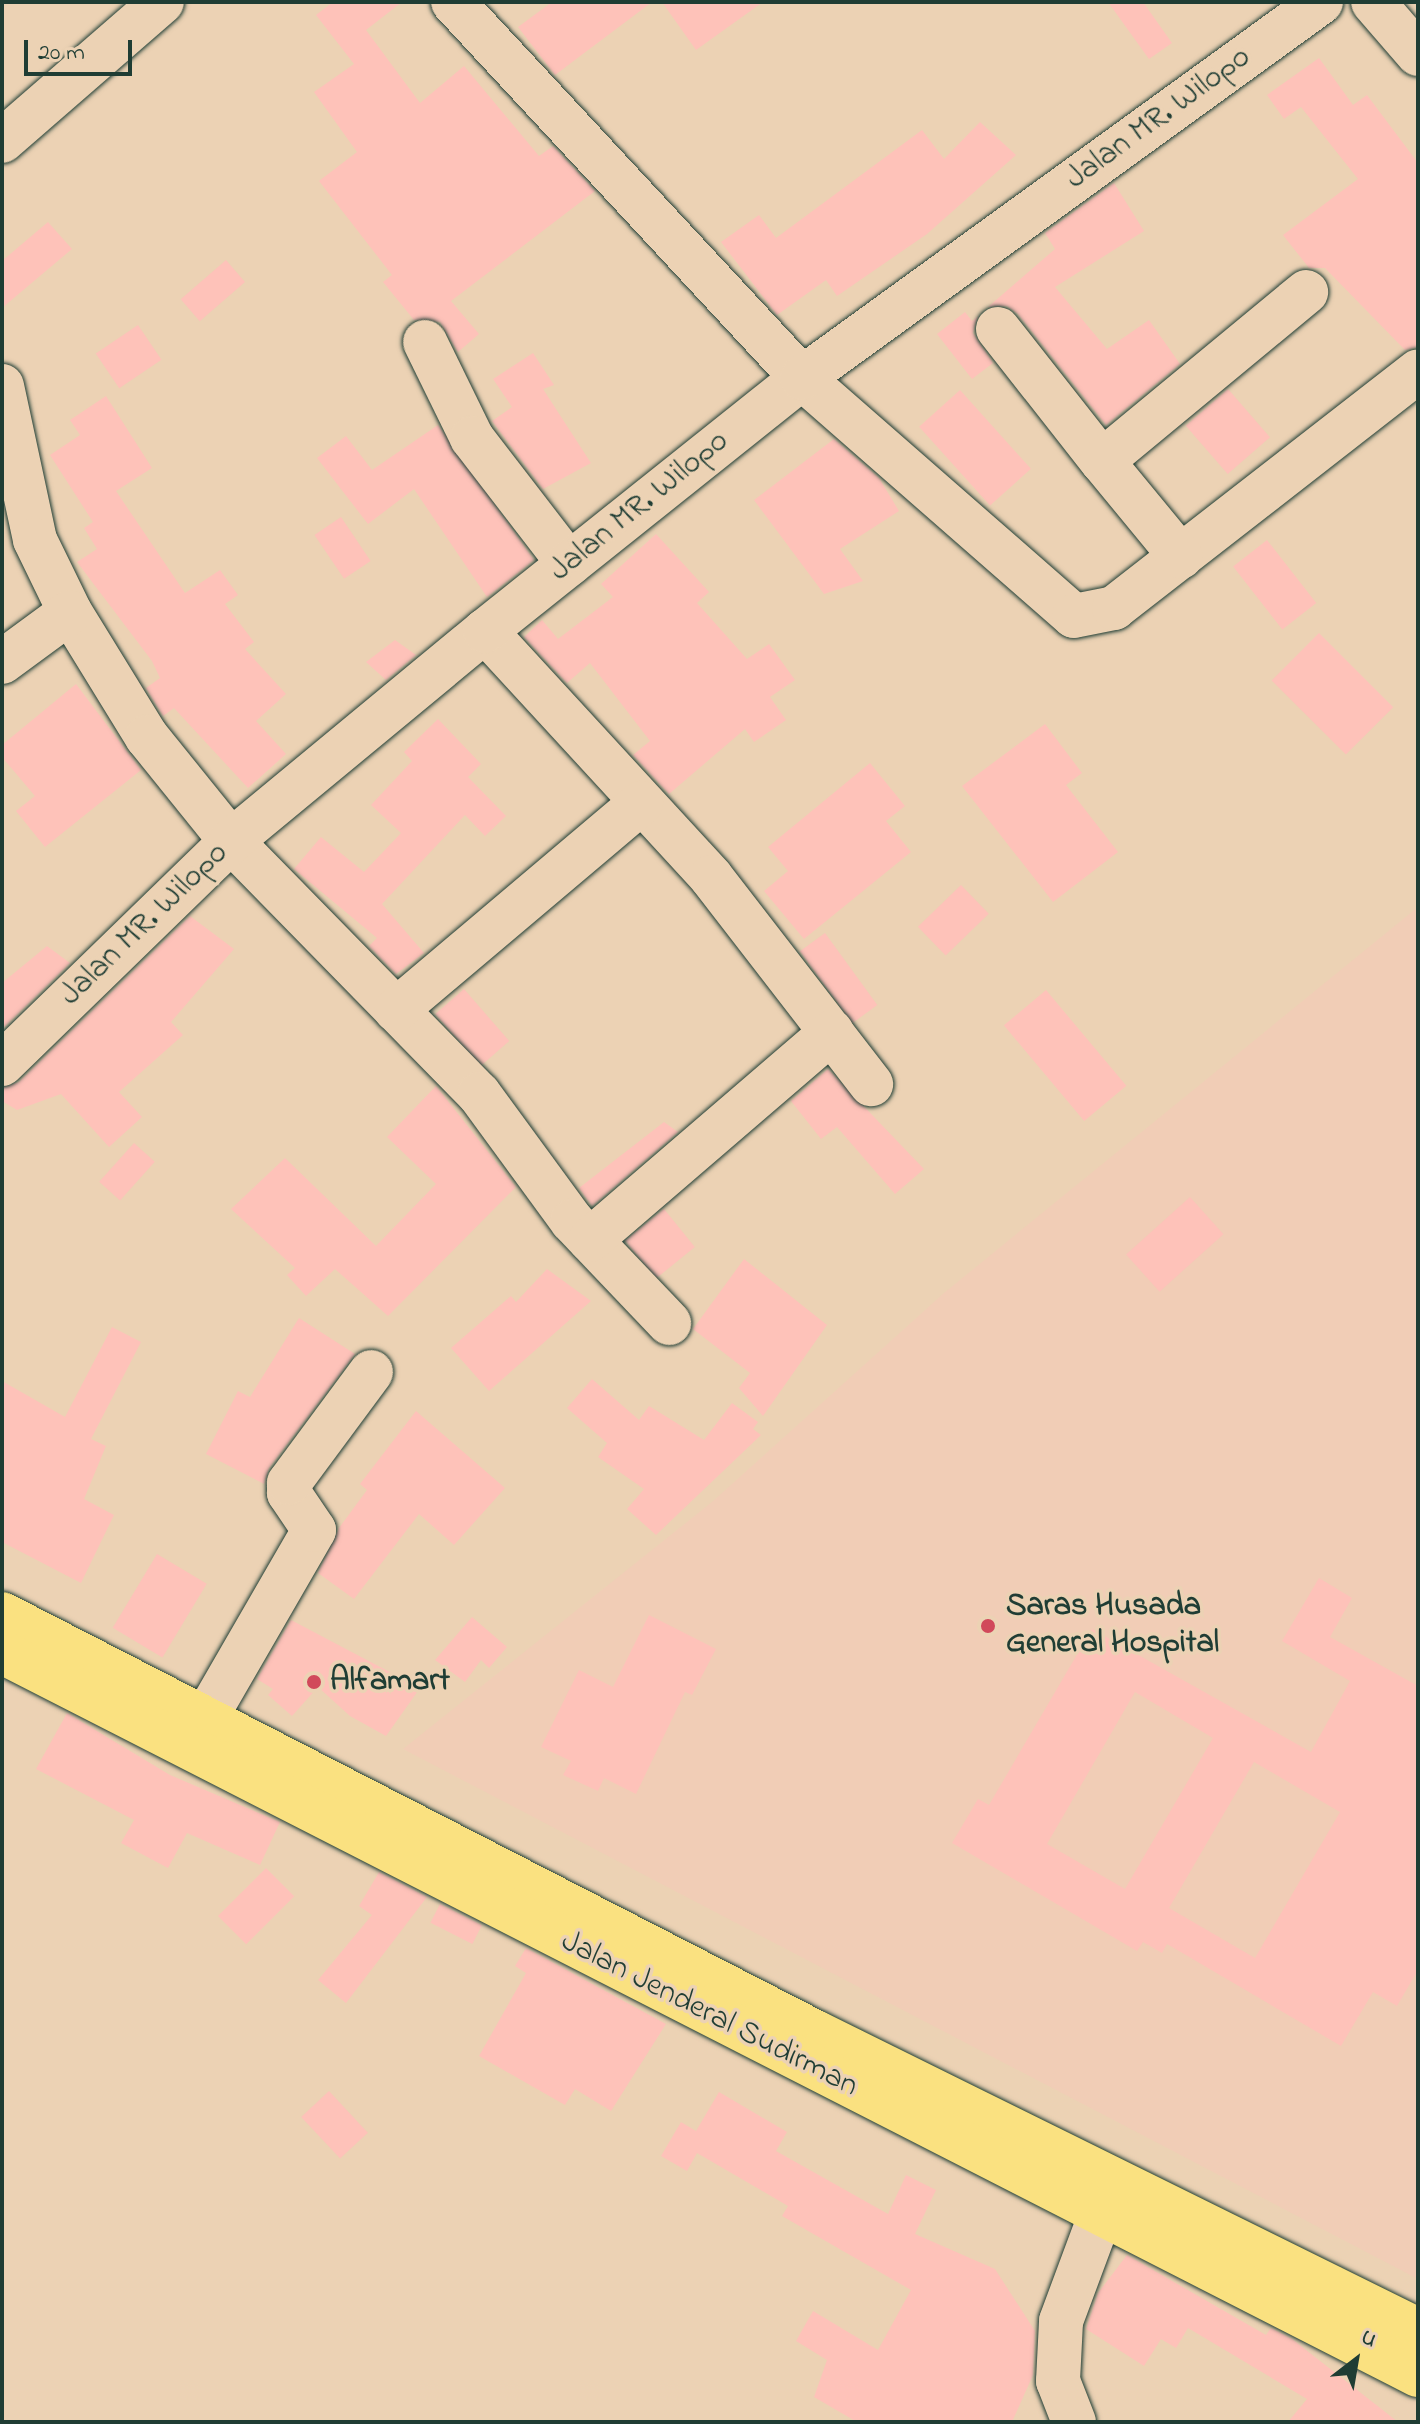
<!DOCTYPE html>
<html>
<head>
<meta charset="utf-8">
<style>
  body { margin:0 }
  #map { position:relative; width:1420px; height:2424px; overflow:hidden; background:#ecd2b4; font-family:"Indie Flower",sans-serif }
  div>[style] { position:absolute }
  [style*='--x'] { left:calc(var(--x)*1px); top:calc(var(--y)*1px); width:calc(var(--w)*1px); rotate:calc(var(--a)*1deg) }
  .built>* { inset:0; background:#f1cdb6 }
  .building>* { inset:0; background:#fec2b9; transform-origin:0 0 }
  .roads { filter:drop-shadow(0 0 2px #1f3d34) drop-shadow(0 0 2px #1f3d34) }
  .minor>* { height:44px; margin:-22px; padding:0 22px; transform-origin:22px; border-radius:22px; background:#ecd2b4 }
  .major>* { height:44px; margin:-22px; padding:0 22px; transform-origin:22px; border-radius:22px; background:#fae180 }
  .dots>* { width:22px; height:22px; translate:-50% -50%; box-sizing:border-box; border:4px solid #ecd2b4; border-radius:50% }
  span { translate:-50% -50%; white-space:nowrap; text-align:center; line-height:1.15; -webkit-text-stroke:7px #ecd2b4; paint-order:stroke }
  .street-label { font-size:32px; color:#1f3d34 }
  .poi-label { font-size:32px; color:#1f3d34; font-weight:700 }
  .left { translate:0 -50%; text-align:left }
  .frame { position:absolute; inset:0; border:4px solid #1f3d34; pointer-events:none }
  .north { position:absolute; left:1316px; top:2320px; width:80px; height:80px; -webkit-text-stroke:6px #ecd2b4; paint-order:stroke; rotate:31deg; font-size:22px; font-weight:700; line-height:32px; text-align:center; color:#1f3d34 }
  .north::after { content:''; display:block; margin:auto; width:28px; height:36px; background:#1f3d34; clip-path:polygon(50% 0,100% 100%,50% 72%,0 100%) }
  .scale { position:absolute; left:24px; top:40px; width:108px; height:36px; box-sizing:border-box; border:4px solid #1f3d34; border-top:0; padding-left:10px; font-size:24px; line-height:28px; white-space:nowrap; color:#1f3d34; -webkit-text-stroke:6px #ecd2b4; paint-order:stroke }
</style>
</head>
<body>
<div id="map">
  <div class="built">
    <i style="clip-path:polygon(1418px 907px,1418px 2279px,403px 1749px,712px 1502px,944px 1293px)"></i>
  </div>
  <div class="building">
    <i style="clip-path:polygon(333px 2px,402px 2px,366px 30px,420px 103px,464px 66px,539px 156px,553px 146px,595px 191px,451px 301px,479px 334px,458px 352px,440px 322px,414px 320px,383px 282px,392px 275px,319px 181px,357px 152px,314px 92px,354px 64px,316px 15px)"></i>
    <i style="clip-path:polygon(552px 2px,652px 2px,555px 75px,518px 27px)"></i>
    <i style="clip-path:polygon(662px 2px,763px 2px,696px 50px)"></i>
    <i style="clip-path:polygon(1108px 2px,1143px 2px,1172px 43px,1149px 59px)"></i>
    <i style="clip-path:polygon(1319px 58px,1353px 105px,1367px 95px,1418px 163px,1418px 347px,1405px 350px,1325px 268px,1309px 268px,1283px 235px,1358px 179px,1301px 107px,1284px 119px,1267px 95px)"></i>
    <i style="clip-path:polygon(980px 122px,1016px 155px,927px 234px,837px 296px,826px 280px,777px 315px,721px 242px,759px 215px,776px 238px,922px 130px,944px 159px)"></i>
    <i style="clip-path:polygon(1114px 183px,1144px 231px,1055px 287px,1107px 349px,1149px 320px,1180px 364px,1106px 425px,1018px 314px,1007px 306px,988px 307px,1055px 249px,1045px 233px)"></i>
    <i style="clip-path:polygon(48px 222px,72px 249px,2px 308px,2px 261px)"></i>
    <i style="left:226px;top:260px;width:29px;height:60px;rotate:49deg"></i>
    <i style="clip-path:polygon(965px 312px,972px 321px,978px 316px,973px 333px,993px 363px,972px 379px,937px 334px)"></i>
    <i style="left:138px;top:325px;width:42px;height:51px;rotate:56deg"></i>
    <i style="clip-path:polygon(533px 353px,554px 385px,543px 389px,591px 463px,543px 489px,492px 421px,512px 407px,493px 379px)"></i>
    <i style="left:1228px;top:389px;width:64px;height:56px;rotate:49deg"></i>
    <i style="left:960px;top:390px;width:106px;height:55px;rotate:48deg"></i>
    <i style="clip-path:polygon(106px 396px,152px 468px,116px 491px,185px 593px,220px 570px,238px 595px,225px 604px,254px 642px,245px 649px,286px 694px,256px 721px,286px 754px,248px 788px,174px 708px,163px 716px,146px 688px,160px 678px,152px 661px,77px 562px,97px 549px,84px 528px,93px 522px,50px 455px,80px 435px,70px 420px)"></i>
    <i style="clip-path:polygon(438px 425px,534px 560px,487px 597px,414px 489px,368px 524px,317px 458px,346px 436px,372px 470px)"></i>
    <i style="clip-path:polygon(834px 439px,879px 478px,899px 511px,840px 549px,863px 581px,824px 594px,754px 500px)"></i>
    <i style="left:341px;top:517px;width:53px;height:32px;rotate:56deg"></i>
    <i style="clip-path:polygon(656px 534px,709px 592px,697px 603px,747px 659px,769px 644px,795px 680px,770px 697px,786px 720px,754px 742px,745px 729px,669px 794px,633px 755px,650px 741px,590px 663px,567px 683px,524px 637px,542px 620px,558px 639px,613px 597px,601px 584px)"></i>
    <i style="left:1267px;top:540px;width:80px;height:43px;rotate:52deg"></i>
    <i style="left:1319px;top:633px;width:105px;height:67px;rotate:45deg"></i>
    <i style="clip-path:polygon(395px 640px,416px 655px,386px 680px,366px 662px)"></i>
    <i style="clip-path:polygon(76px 684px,141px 770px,45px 847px,16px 811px,35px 796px,2px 757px,2px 745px)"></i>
    <i style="clip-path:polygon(438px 719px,481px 764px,468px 777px,506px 816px,485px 836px,465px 815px,382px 904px,424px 953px,396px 974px,369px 946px,377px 938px,294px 869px,321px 837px,364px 872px,401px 833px,371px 805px,412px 761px,404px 752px)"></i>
    <i style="clip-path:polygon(1045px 724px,1082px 773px,1066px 785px,1118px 852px,1053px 902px,962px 786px)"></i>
    <i style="clip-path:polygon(870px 763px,905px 806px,886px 821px,911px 852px,804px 939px,764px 891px,788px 871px,768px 847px)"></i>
    <i style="left:961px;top:885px;width:40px;height:60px;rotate:46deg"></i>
    <i style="clip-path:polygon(190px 916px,234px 949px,171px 1022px,183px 1035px,119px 1092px,142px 1117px,109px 1147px,61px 1094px,17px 1110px,2px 1101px,2px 1088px,19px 1082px)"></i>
    <i style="left:825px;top:933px;width:89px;height:31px;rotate:54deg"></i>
    <i style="clip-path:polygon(47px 946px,70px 963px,2px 1029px,2px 983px)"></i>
    <i style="left:464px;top:989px;width:69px;height:38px;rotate:49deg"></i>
    <i style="left:1046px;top:990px;width:125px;height:55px;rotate:50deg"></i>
    <i style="clip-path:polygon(828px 1069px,924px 1169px,895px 1194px,837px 1127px,821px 1139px,791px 1101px)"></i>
    <i style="clip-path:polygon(436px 1086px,516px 1187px,388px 1316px,335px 1269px,306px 1296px,287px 1275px,295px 1268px,231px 1209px,285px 1158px,376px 1246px,436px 1184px,387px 1137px)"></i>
    <i style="clip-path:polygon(664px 1122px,678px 1132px,592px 1206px,579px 1188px)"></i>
    <i style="left:134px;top:1143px;width:28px;height:52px;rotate:42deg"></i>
    <i style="left:1190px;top:1197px;width:50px;height:86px;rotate:48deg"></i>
    <i style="left:664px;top:1209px;width:49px;height:50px;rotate:51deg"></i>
    <i style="clip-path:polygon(744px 1259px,827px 1325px,763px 1416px,739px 1388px,750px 1373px,693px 1329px)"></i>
    <i style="clip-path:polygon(547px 1269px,591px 1301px,489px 1391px,451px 1348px,511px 1296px,516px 1302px)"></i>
    <i style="clip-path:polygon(299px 1318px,355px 1354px,269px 1468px,264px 1484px,206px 1454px,238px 1391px,250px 1397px)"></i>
    <i style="clip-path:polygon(112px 1327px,141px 1342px,91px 1439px,106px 1446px,84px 1499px,114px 1515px,81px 1583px,2px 1542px,2px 1381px,65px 1417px)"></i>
    <i style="clip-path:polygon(592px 1379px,639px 1420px,649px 1406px,704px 1440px,732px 1403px,758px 1422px,753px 1429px,761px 1435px,656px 1535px,627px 1509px,644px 1489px,598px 1457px,607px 1443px,567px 1408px)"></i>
    <i style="clip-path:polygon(416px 1411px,505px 1488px,454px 1545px,419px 1514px,354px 1599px,318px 1573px,339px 1528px,367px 1490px,360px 1484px)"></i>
    <i style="left:157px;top:1554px;width:58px;height:86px;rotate:31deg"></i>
    <i style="clip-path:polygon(evenodd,1319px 1578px,1352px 1598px,1330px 1637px,1418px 1686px,1418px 1970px,1397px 2006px,1373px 1992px,1341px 2046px,1167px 1944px,1162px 1953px,1143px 1942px,1137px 1951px,952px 1843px,978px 1799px,989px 1805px,1092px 1629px,1311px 1752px,1350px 1681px,1282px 1641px,1319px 1578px,1135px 1692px,1213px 1738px,1125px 1889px,1047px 1844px,1135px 1692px,1319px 1578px,1254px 1762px,1340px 1812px,1255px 1958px,1169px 1908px,1254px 1762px)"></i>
    <i style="clip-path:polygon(649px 1615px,716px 1649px,692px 1695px,685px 1692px,636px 1794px,604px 1778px,598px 1791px,563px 1775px,571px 1761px,541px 1747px,579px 1670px,613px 1687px)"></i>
    <i style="clip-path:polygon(472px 1617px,507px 1647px,489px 1668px,481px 1660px,465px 1682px,435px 1660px)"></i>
    <i style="clip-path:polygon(291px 1620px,420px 1688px,386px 1736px,350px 1716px,318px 1687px,292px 1716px,268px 1695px,273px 1689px,257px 1679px)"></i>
    <i style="clip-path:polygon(67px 1713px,170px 1775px,280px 1822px,260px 1865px,187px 1833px,168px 1868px,121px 1843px,134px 1820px,36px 1769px)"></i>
    <i style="left:266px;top:1868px;width:40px;height:68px;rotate:45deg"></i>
    <i style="clip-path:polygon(379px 1872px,427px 1897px,346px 2003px,318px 1980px,372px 1915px,359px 1906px)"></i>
    <i style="left:440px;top:1904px;width:47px;height:21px;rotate:27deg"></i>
    <i style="clip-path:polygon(526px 1948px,666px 2024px,611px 2111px,575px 2089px,565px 2105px,479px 2056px,526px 1973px,515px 1966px)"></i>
    <i style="left:329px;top:2091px;width:57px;height:38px;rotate:47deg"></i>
    <i style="clip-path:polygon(719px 2092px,787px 2132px,776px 2151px,888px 2214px,906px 2175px,936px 2190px,915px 2234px,995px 2269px,1035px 2331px,1033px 2375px,1012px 2422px,857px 2422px,814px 2397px,827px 2360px,796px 2341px,813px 2311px,878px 2350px,911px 2290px,782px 2216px,788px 2206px,697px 2153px,687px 2171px,661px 2156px,681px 2122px,696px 2131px)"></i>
    <i style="clip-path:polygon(1127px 2255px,1266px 2335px,1271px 2328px,1292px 2339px,1398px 2422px,1288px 2422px,1307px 2399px,1188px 2328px,1176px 2348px,1161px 2339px,1144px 2366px,1086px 2329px,1098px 2293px)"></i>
  </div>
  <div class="roads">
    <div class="minor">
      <i style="--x:453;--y:2;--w:513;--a:47.13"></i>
      <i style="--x:802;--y:378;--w:361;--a:41.2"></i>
      <i style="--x:1074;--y:616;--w:41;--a:-11.3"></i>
      <i style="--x:1114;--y:608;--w:385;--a:-37.9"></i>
      <i style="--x:1373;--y:2;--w:69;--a:49.1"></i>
      <i style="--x:2;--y:141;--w:212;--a:-41"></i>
      <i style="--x:998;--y:329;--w:168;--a:51.8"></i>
      <i style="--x:1102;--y:461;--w:265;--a:-39.6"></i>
      <i style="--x:425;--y:342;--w:107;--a:63.9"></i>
      <i style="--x:472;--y:438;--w:159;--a:52.4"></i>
      <i style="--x:2;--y:386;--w:157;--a:77.9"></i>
      <i style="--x:35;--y:540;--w:80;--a:64.1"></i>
      <i style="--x:70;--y:612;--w:147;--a:58.4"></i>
      <i style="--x:147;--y:737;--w:134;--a:51.1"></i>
      <i style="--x:231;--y:841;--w:354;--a:45.6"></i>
      <i style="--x:479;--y:1094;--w:157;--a:53.8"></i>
      <i style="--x:572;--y:1221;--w:141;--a:46.4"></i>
      <i style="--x:1102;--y:461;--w:124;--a:50.5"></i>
      <i style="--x:485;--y:631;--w:334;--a:47.4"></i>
      <i style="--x:711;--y:877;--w:262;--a:52.3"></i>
      <i style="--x:2;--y:662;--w:84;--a:-36.3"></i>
      <i style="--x:396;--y:1010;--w:321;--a:-40.2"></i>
      <i style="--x:2;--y:1064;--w:320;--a:-44.2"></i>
      <i style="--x:231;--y:841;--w:330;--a:-39.6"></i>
      <i style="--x:485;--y:631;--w:406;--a:-38.6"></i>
      <i style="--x:802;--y:378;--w:641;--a:-35.92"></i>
      <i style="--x:590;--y:1240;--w:319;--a:-40.7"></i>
      <i style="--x:205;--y:1719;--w:218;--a:-60"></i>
      <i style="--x:314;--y:1530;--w:45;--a:-124"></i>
      <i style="--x:289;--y:1493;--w:10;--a:-90"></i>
      <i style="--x:289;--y:1483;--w:138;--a:-53.5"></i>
      <i style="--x:1074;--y:2422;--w:44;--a:-111.3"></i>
      <i style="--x:1058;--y:2381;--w:60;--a:-87.1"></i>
      <i style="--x:1061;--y:2321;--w:112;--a:-69.6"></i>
    </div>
    <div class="major">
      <i style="--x:2;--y:1614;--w:914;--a:27.21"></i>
      <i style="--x:815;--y:2032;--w:673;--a:26.3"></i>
      <i style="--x:2;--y:1652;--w:1590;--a:27.05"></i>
    </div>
  </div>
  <div class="dots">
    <i style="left:988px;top:1626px;background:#d1495b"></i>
    <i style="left:314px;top:1682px;background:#d1495b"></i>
  </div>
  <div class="street-label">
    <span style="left:1159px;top:119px;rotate:-36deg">Jalan MR. Wilopo</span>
    <span style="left:640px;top:507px;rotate:-39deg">Jalan MR. Wilopo</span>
    <span style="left:145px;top:925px;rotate:-44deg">Jalan MR. Wilopo</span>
    <span style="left:709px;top:2015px;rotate:27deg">Jalan Jenderal Sudirman</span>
  </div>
  <div class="poi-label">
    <span class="left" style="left:1006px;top:1626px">Saras Husada<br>General Hospital</span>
    <span class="left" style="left:330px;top:1682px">Alfamart</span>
  </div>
  <div class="frame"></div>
  <div class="north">U</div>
  <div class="scale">20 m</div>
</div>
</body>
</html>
